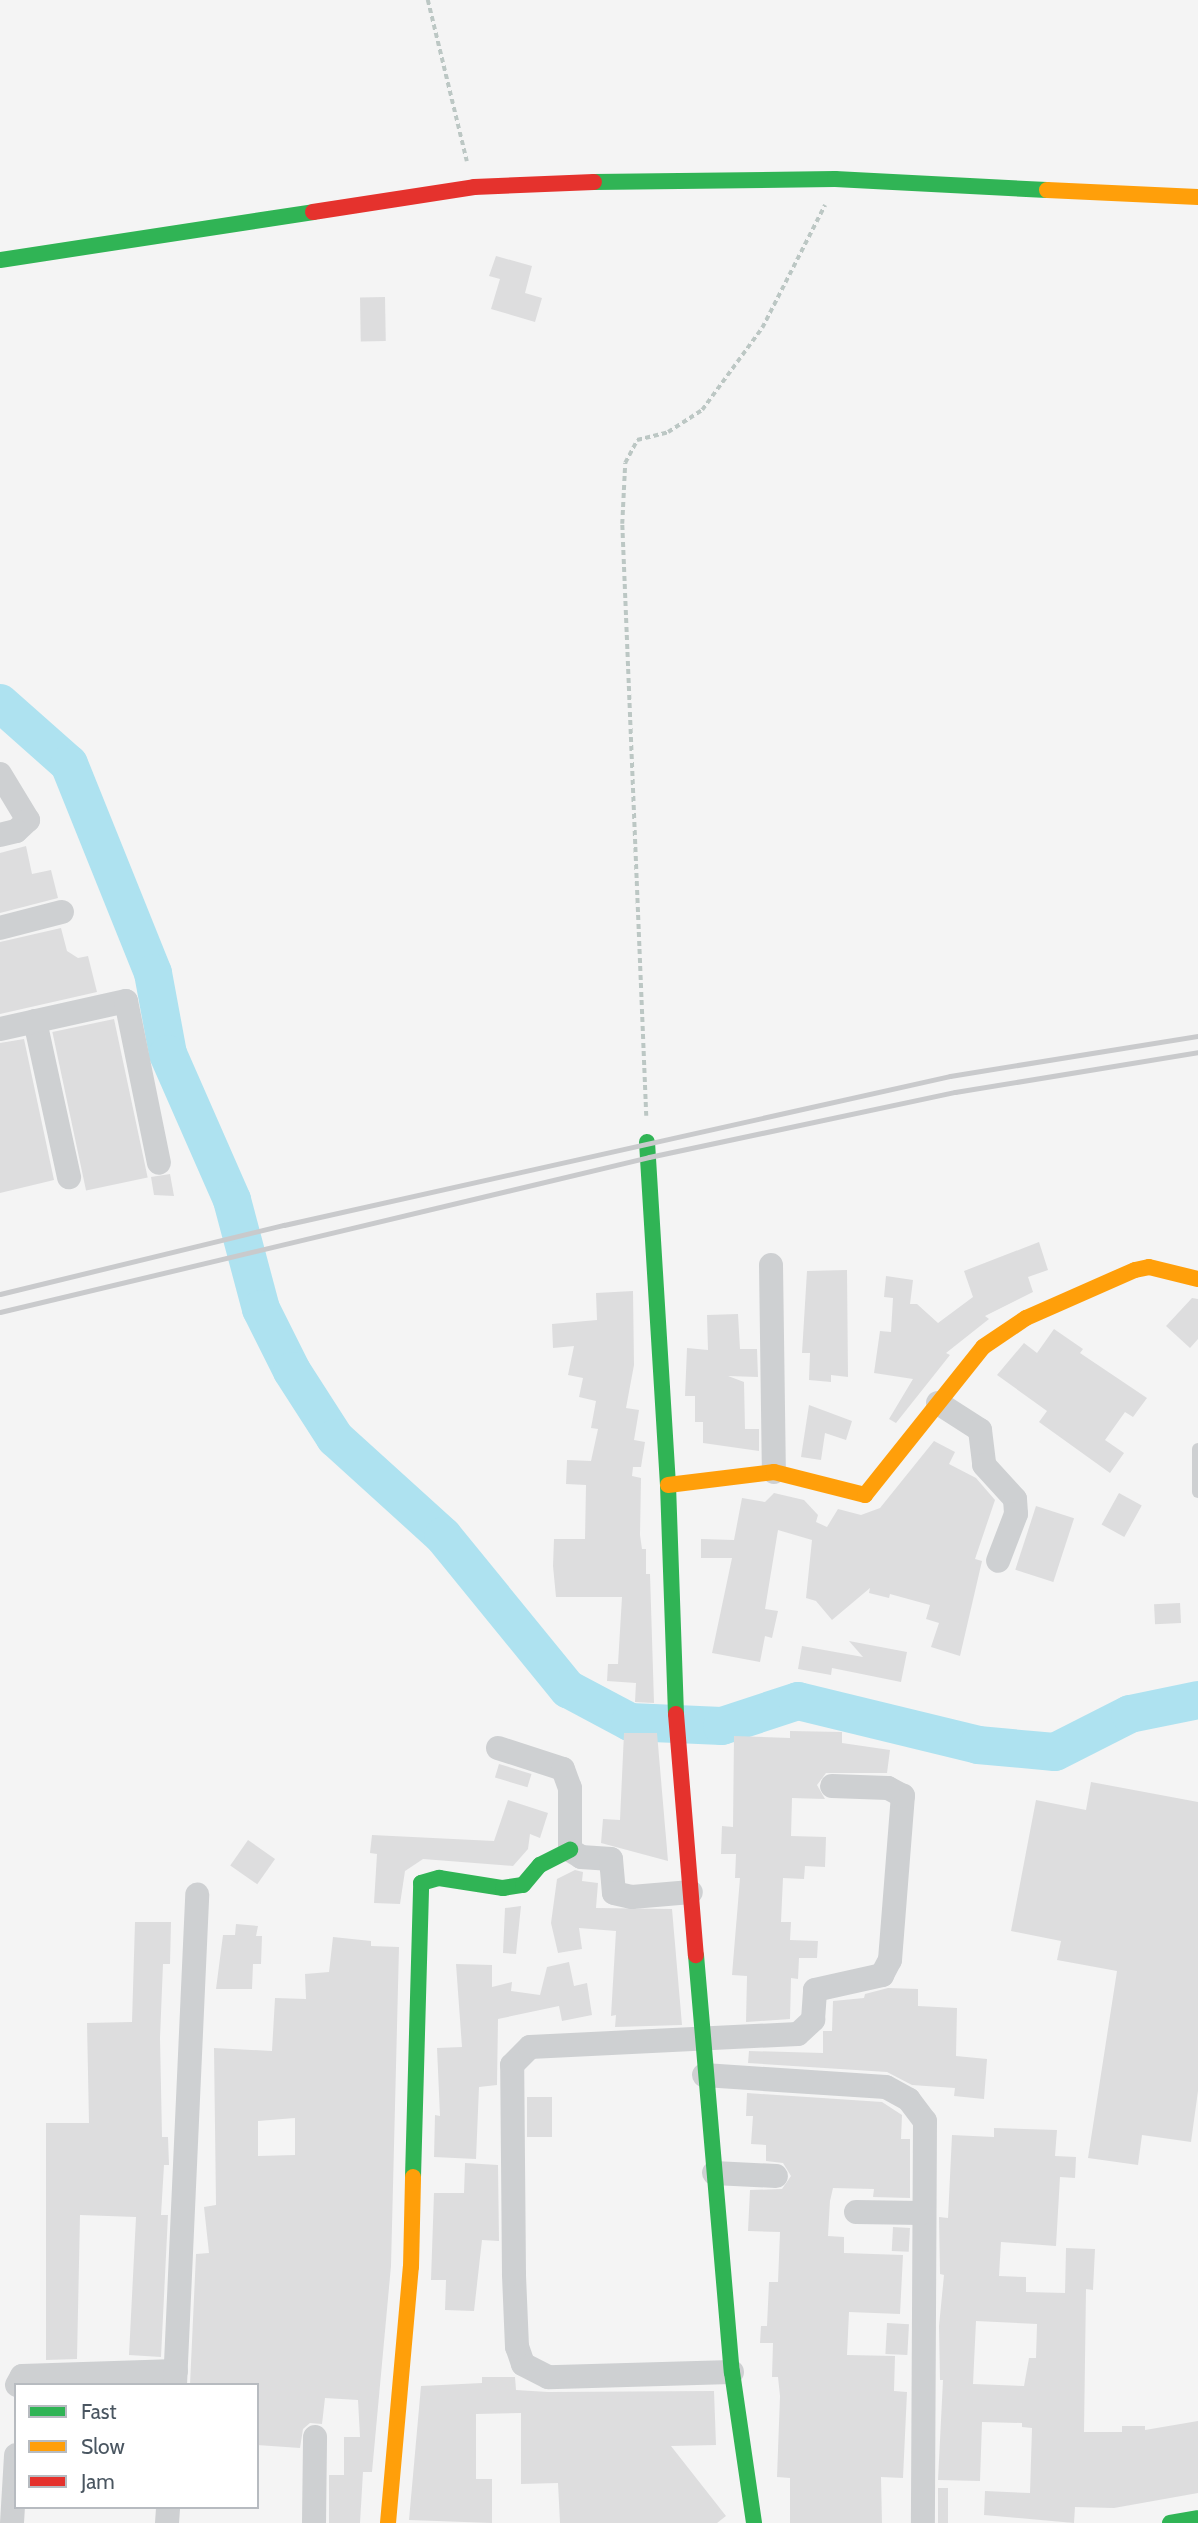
<!DOCTYPE html>
<html>
<head>
<meta charset="utf-8">
<style>
  body { margin:0 }
  #map { position:relative; width:1198px; height:2523px; overflow:hidden; background:#f4f4f4; font-family:Cabin,sans-serif }
  div>[style] { position:absolute }
  [style*='--x'] { left:calc(var(--x)*1px); top:calc(var(--y)*1px); width:calc(var(--w)*1px); rotate:calc(var(--a)*1deg) }
  .river>* { height:38px; margin:-19px; padding:0 19px; transform-origin:19px; border-radius:19px; background:#aee2f0 }
  .building>* { inset:0; background:#ddddde; transform-origin:0 0 }
  .path>* { height:3.5px; margin-top:-1.75px; transform-origin:0; background:repeating-linear-gradient(90deg,#bcc7c4 0 5px,transparent 0 8.5px) }
  .lane>* { height:12px; margin:-6px; padding:0 6px; transform-origin:6px; border-radius:6px; background:#ced0d2 }
  .street>* { height:24px; margin:-12px; padding:0 12px; transform-origin:12px; border-radius:12px; background:#ced0d2 }
  .fast>* { height:16px; margin:-8px; padding:0 8px; transform-origin:8px; border-radius:8px; background:#30b455 }
  .slow>* { height:16px; margin:-8px; padding:0 8px; transform-origin:8px; border-radius:8px; background:#ff9f0a }
  .jam>* { height:16px; margin:-8px; padding:0 8px; transform-origin:8px; border-radius:8px; background:#e5322d }
  .rail>* { height:5px; margin:-2.5px; padding:0 2.5px; transform-origin:2.5px; border-radius:2.5px; background:#c9cacc }
  span { translate:-50% -50%; white-space:nowrap; text-align:center; line-height:1.15; -webkit-text-stroke:5px #fff; paint-order:stroke }
  .legend { position:absolute; left:14px; top:2383px; width:245px; height:126px; box-sizing:border-box; background:#fff; border:2px solid #b7bbc0; margin:0; padding:9px 12px; list-style:none; font-size:21px; color:#4a5661 }
  .legend li { display:flex; align-items:center; gap:14px; height:35px }
  .legend b { width:35px; border:2px solid #b7bbc0 }
</style>
</head>
<body>
<div id="map">
  <div class="river">
    <i style="--x:0;--y:703;--w:92;--a:41.5"></i>
    <i style="--x:69;--y:764;--w:225;--a:68.1"></i>
    <i style="--x:153;--y:973;--w:82;--a:79.5"></i>
    <i style="--x:168;--y:1054;--w:159;--a:66.3"></i>
    <i style="--x:232;--y:1200;--w:113;--a:75.1"></i>
    <i style="--x:261;--y:1309;--w:69;--a:63.4"></i>
    <i style="--x:292;--y:1371;--w:80;--a:57.3"></i>
    <i style="--x:335;--y:1438;--w:146;--a:42.2"></i>
    <i style="--x:443;--y:1536;--w:198;--a:50.8"></i>
    <i style="--x:568;--y:1689;--w:70;--a:28"></i>
    <i style="--x:630;--y:1722;--w:92;--a:2.5"></i>
    <i style="--x:722;--y:1726;--w:80;--a:-18.2"></i>
    <i style="--x:798;--y:1701;--w:185;--a:13.7"></i>
    <i style="--x:978;--y:1745;--w:77;--a:5.2"></i>
    <i style="--x:1055;--y:1752;--w:84;--a:-26.9"></i>
    <i style="--x:1130;--y:1714;--w:69;--a:-11.6"></i>
  </div>
  <div class="building">
    <i style="clip-path:polygon(496px 256px,532px 266px,525px 293px,542px 298px,535px 322px,491px 309px,500px 279px,489px 276px)"></i>
    <i style="left:385px;top:297px;width:44px;height:25px;rotate:89deg"></i>
    <i style="clip-path:polygon(26px 846px,32px 874px,51px 870px,58px 898px,0 913px,0 853px)"></i>
    <i style="clip-path:polygon(61px 928px,67px 951px,78px 958px,88px 956px,97px 992px,0 1014px,0 942px)"></i>
    <i style="left:114px;top:1019px;width:162px;height:63px;rotate:78deg"></i>
    <i style="clip-path:polygon(24px 1039px,54px 1180px,0 1193px,0 1043px)"></i>
    <i style="clip-path:polygon(170px 1174px,174px 1196px,154px 1195px,151px 1177px)"></i>
    <i style="clip-path:polygon(1039px 1242px,1048px 1270px,1028px 1277px,1033px 1292px,985px 1316px,989px 1319px,946px 1353px,950px 1355px,896px 1423px,889px 1419px,913px 1379px,874px 1373px,880px 1331px,891px 1332px,893px 1298px,884px 1297px,886px 1276px,913px 1280px,910px 1304px,917px 1304px,938px 1323px,973px 1297px,964px 1271px)"></i>
    <i style="clip-path:polygon(847px 1270px,848px 1377px,831px 1375px,831px 1382px,809px 1380px,810px 1353px,802px 1353px,807px 1271px)"></i>
    <i style="clip-path:polygon(633px 1291px,634px 1365px,626px 1408px,639px 1410px,634px 1440px,645px 1442px,641px 1467px,633px 1467px,632px 1476px,641px 1478px,640px 1535px,642px 1549px,646px 1549px,646px 1574px,650px 1574px,654px 1703px,635px 1702px,636px 1683px,607px 1681px,608px 1664px,618px 1664px,622px 1597px,556px 1597px,553px 1566px,554px 1539px,585px 1539px,586px 1485px,566px 1484px,567px 1460px,591px 1461px,598px 1429px,591px 1428px,596px 1401px,579px 1397px,583px 1378px,568px 1375px,574px 1346px,553px 1348px,552px 1324px,597px 1320px,596px 1293px)"></i>
    <i style="clip-path:polygon(1192px 1298px,1198px 1299px,1198px 1339px,1190px 1348px,1166px 1326px)"></i>
    <i style="clip-path:polygon(738px 1314px,740px 1349px,757px 1349px,758px 1377px,728px 1376px,744px 1382px,745px 1429px,759px 1429px,759px 1451px,703px 1443px,703px 1422px,695px 1422px,695px 1396px,685px 1396px,687px 1348px,708px 1350px,707px 1315px)"></i>
    <i style="clip-path:polygon(1054px 1329px,1083px 1349px,1080px 1353px,1147px 1398px,1133px 1417px,1125px 1412px,1105px 1440px,1124px 1453px,1110px 1473px,1039px 1422px,1047px 1411px,997px 1375px,1024px 1343px,1037px 1353px)"></i>
    <i style="clip-path:polygon(809px 1405px,852px 1421px,846px 1440px,825px 1433px,821px 1460px,801px 1457px)"></i>
    <i style="clip-path:polygon(934px 1441px,955px 1452px,949px 1464px,976px 1478px,995px 1500px,975px 1559px,982px 1561px,960px 1656px,931px 1647px,939px 1623px,926px 1619px,930px 1605px,890px 1594px,889px 1598px,869px 1593px,870px 1588px,832px 1620px,816px 1601px,806px 1598px,812px 1540px,778px 1530px,765px 1609px,778px 1611px,772px 1638px,765px 1636px,760px 1662px,712px 1653px,732px 1558px,701px 1558px,701px 1539px,734px 1540px,742px 1498px,765px 1502px,774px 1493px,804px 1500px,818px 1515px,816px 1522px,827px 1527px,838px 1509px,861px 1515px,880px 1508px)"></i>
    <i style="left:1119px;top:1493px;width:26px;height:36px;rotate:29deg"></i>
    <i style="left:1036px;top:1506px;width:40px;height:67px;rotate:18deg"></i>
    <i style="left:1180px;top:1603px;width:20px;height:26px;rotate:87deg"></i>
    <i style="clip-path:polygon(849px 1641px,907px 1652px,901px 1682px,832px 1668px,831px 1675px,798px 1669px,802px 1646px,863px 1657px)"></i>
    <i style="clip-path:polygon(790px 1731px,842px 1732px,842px 1743px,890px 1750px,887px 1773px,826px 1773px,817px 1785px,825px 1799px,792px 1798px,791px 1836px,826px 1837px,825px 1867px,805px 1866px,804px 1879px,783px 1878px,781px 1922px,791px 1922px,790px 1940px,818px 1941px,817px 1958px,799px 1958px,798px 1979px,791px 1978px,790px 2019px,746px 2022px,747px 1976px,732px 1975px,740px 1878px,735px 1878px,736px 1854px,721px 1854px,722px 1826px,733px 1827px,734px 1736px,790px 1738px)"></i>
    <i style="clip-path:polygon(624px 1733px,657px 1733px,668px 1861px,601px 1843px,603px 1819px,620px 1820px)"></i>
    <i style="left:499px;top:1764px;width:34px;height:14px;rotate:17deg"></i>
    <i style="clip-path:polygon(1091px 1782px,1198px 1802px,1198px 2091px,1191px 2142px,1142px 2135px,1138px 2165px,1088px 2158px,1117px 1971px,1057px 1960px,1061px 1941px,1011px 1931px,1036px 1800px,1086px 1810px)"></i>
    <i style="clip-path:polygon(508px 1800px,548px 1813px,540px 1838px,530px 1834px,528px 1849px,513px 1866px,423px 1859px,405px 1871px,400px 1904px,374px 1903px,377px 1854px,370px 1853px,372px 1835px,494px 1841px)"></i>
    <i style="left:248px;top:1840px;width:33px;height:31px;rotate:35deg"></i>
    <i style="clip-path:polygon(575px 1870px,583px 1872px,582px 1881px,598px 1883px,596px 1908px,672px 1909px,682px 2025px,615px 2027px,616px 2015px,611px 2016px,616px 1931px,579px 1928px,582px 1949px,558px 1953px,551px 1923px,557px 1879px)"></i>
    <i style="clip-path:polygon(521px 1906px,516px 1954px,503px 1953px,505px 1908px)"></i>
    <i style="clip-path:polygon(135px 1922px,171px 1922px,170px 1964px,163px 1964px,160px 2038px,162px 2137px,168px 2137px,169px 2165px,164px 2165px,161px 2215px,168px 2215px,161px 2357px,129px 2355px,136px 2217px,80px 2215px,77px 2359px,46px 2360px,46px 2123px,89px 2123px,87px 2023px,132px 2022px)"></i>
    <i style="clip-path:polygon(236px 1924px,258px 1926px,256px 1936px,262px 1936px,261px 1964px,253px 1964px,252px 1989px,216px 1989px,223px 1935px,235px 1935px)"></i>
    <i style="clip-path:polygon(evenodd,333px 1937px,371px 1941px,371px 1946px,399px 1947px,391px 2266px,372px 2472px,363px 2472px,360px 2523px,329px 2523px,329px 2475px,344px 2475px,344px 2437px,360px 2437px,358px 2400px,325px 2398px,322px 2424px,310px 2423px,303px 2429px,300px 2448px,257px 2445px,257px 2385px,190px 2385px,196px 2254px,209px 2253px,204px 2207px,216px 2205px,214px 2048px,272px 2051px,275px 1998px,306px 1999px,305px 1974px,329px 1972px,333px 1937px,295px 2118px,295px 2155px,258px 2156px,258px 2121px,295px 2118px)"></i>
    <i style="clip-path:polygon(569px 1962px,574px 1986px,587px 1983px,592px 2015px,562px 2021px,559px 2006px,498px 2019px,497px 2085px,479px 2087px,476px 2159px,434px 2157px,435px 2115px,440px 2116px,437px 2048px,462px 2047px,456px 1964px,492px 1965px,492px 1987px,512px 1982px,511px 1991px,540px 1995px,547px 1967px)"></i>
    <i style="clip-path:polygon(888px 1988px,918px 1989px,918px 2006px,957px 2008px,956px 2056px,987px 2059px,984px 2099px,954px 2096px,955px 2088px,912px 2085px,887px 2072px,748px 2063px,749px 2051px,823px 2053px,823px 2031px,832px 2031px,833px 2001px,864px 1998px,865px 1994px)"></i>
    <i style="clip-path:polygon(747px 2093px,882px 2102px,902px 2115px,901px 2139px,910px 2139px,910px 2198px,873px 2197px,874px 2189px,833px 2188px,830px 2201px,828px 2236px,844px 2237px,844px 2253px,903px 2255px,900px 2314px,849px 2312px,847px 2355px,895px 2356px,894px 2391px,907px 2392px,903px 2478px,881px 2477px,882px 2523px,790px 2523px,790px 2478px,777px 2477px,780px 2396px,778px 2377px,772px 2377px,773px 2343px,760px 2343px,761px 2326px,767px 2326px,769px 2282px,778px 2282px,780px 2232px,748px 2231px,750px 2190px,782px 2189px,791px 2176px,783px 2163px,766px 2161px,766px 2145px,751px 2144px,753px 2116px,746px 2116px)"></i>
    <i style="left:527px;top:2097px;width:25px;height:40px"></i>
    <i style="clip-path:polygon(evenodd,994px 2128px,1057px 2130px,1055px 2156px,1076px 2157px,1075px 2178px,1060px 2177px,1056px 2246px,1001px 2242px,999px 2276px,1026px 2277px,1026px 2292px,1065px 2293px,1066px 2248px,1095px 2249px,1093px 2290px,1086px 2289px,1084px 2432px,1122px 2432px,1122px 2426px,1145px 2426px,1145px 2430px,1198px 2421px,1198px 2493px,1114px 2508px,1075px 2507px,1074px 2523px,984px 2515px,985px 2491px,1030px 2493px,1032px 2428px,1022px 2427px,1022px 2423px,982px 2422px,980px 2481px,938px 2480px,943px 2380px,940px 2380px,939px 2326px,944px 2275px,940px 2274px,939px 2217px,948px 2218px,952px 2135px,994px 2137px,994px 2128px,976px 2321px,1037px 2324px,1036px 2358px,1029px 2358px,1024px 2386px,973px 2384px,976px 2321px)"></i>
    <i style="clip-path:polygon(465px 2163px,498px 2165px,499px 2241px,482px 2240px,474px 2311px,445px 2310px,446px 2280px,431px 2280px,434px 2193px,464px 2193px)"></i>
    <i style="left:893px;top:2227px;width:17px;height:24px;rotate:3deg"></i>
    <i style="left:887px;top:2323px;width:22px;height:31px;rotate:3deg"></i>
    <i style="clip-path:polygon(482px 2377px,515px 2377px,516px 2390px,548px 2392px,714px 2391px,716px 2445px,671px 2446px,726px 2516px,717px 2523px,560px 2523px,558px 2483px,521px 2484px,521px 2413px,476px 2414px,476px 2479px,492px 2479px,492px 2523px,409px 2520px,421px 2386px,482px 2383px)"></i>
    <i style="left:948px;top:2488px;width:35px;height:10px;rotate:90deg"></i>
  </div>
  <div class="path">
    <i style="--x:428;--y:0;--w:166;--a:76.4"></i>
    <i style="--x:646;--y:1116;--w:592;--a:-92.32"></i>
    <i style="--x:622;--y:524;--w:61;--a:-87.2"></i>
    <i style="--x:625;--y:463;--w:26;--a:-62"></i>
    <i style="--x:637;--y:440;--w:32;--a:-14"></i>
    <i style="--x:668;--y:432;--w:40;--a:-32.9"></i>
    <i style="--x:702;--y:410;--w:102;--a:-53.8"></i>
    <i style="--x:762;--y:328;--w:138;--a:-62.9"></i>
  </div>
  <div class="lane">
    <i style="--x:1198;--y:1449;--w:43;--a:90"></i>
  </div>
  <div class="street">
    <i style="--x:0;--y:774;--w:54;--a:58.7"></i>
    <i style="--x:28;--y:820;--w:16;--a:137"></i>
    <i style="--x:16;--y:831;--w:16;--a:166"></i>
    <i style="--x:0;--y:928;--w:64;--a:-14.5"></i>
    <i style="--x:35;--y:1021;--w:160;--a:77.7"></i>
    <i style="--x:0;--y:1029;--w:129;--a:-12.5"></i>
    <i style="--x:126;--y:1001;--w:165;--a:78.5"></i>
    <i style="--x:771;--y:1265;--w:207;--a:89.2"></i>
    <i style="--x:938;--y:1403;--w:50;--a:32.7"></i>
    <i style="--x:980;--y:1430;--w:35;--a:83"></i>
    <i style="--x:984;--y:1465;--w:46;--a:47.6"></i>
    <i style="--x:1015;--y:1499;--w:15;--a:86"></i>
    <i style="--x:1016;--y:1514;--w:50;--a:111"></i>
    <i style="--x:498;--y:1748;--w:68;--a:17.9"></i>
    <i style="--x:563;--y:1769;--w:20;--a:70"></i>
    <i style="--x:570;--y:1788;--w:62;--a:90"></i>
    <i style="--x:570;--y:1850;--w:13;--a:32"></i>
    <i style="--x:581;--y:1857;--w:30;--a:4"></i>
    <i style="--x:611;--y:1859;--w:34;--a:85"></i>
    <i style="--x:614;--y:1893;--w:18;--a:13"></i>
    <i style="--x:632;--y:1897;--w:59;--a:-4.8"></i>
    <i style="--x:704;--y:2075;--w:182;--a:3.8"></i>
    <i style="--x:886;--y:2087;--w:26;--a:29"></i>
    <i style="--x:909;--y:2100;--w:26;--a:53"></i>
    <i style="--x:925;--y:2121;--w:402;--a:90.3"></i>
    <i style="--x:714;--y:2173;--w:62;--a:2.8"></i>
    <i style="--x:856;--y:2212;--w:65;--a:0.9"></i>
    <i style="--x:732;--y:2372;--w:184;--a:178.4"></i>
    <i style="--x:548;--y:2377;--w:28;--a:-153"></i>
    <i style="--x:523;--y:2364;--w:18;--a:-109"></i>
    <i style="--x:517;--y:2347;--w:73;--a:-92.4"></i>
    <i style="--x:514;--y:2274;--w:209;--a:-90.5"></i>
    <i style="--x:512;--y:2065;--w:25;--a:-45"></i>
    <i style="--x:530;--y:2047;--w:268;--a:-2.8"></i>
    <i style="--x:798;--y:2034;--w:21;--a:-43"></i>
    <i style="--x:813;--y:2020;--w:30;--a:-86"></i>
    <i style="--x:815;--y:1990;--w:69;--a:-12.6"></i>
    <i style="--x:882;--y:1975;--w:17;--a:-62"></i>
    <i style="--x:890;--y:1960;--w:165;--a:-85.5"></i>
    <i style="--x:903;--y:1796;--w:17;--a:-152"></i>
    <i style="--x:888;--y:1788;--w:56;--a:-178"></i>
    <i style="--x:17;--y:2385;--w:10;--a:-61"></i>
    <i style="--x:22;--y:2376;--w:154;--a:-1.9"></i>
    <i style="--x:175;--y:2385;--w:491;--a:-87.4"></i>
    <i style="--x:12;--y:2523;--w:68;--a:-86.6"></i>
    <i style="--x:167;--y:2523;--w:16;--a:-86"></i>
    <i style="--x:314;--y:2523;--w:86;--a:-89.3"></i>
  </div>
  <div class="fast">
    <i style="--x:594;--y:182;--w:241;--a:-0.7"></i>
    <i style="--x:835;--y:179;--w:212;--a:3"></i>
    <i style="--x:0;--y:260;--w:317;--a:-8.7"></i>
    <i style="--x:647;--y:1142;--w:344;--a:86.5"></i>
    <i style="--x:668;--y:1485;--w:229;--a:88"></i>
    <i style="--x:696;--y:1955;--w:419;--a:85.1"></i>
    <i style="--x:732;--y:2372;--w:153;--a:81.7"></i>
    <i style="--x:413;--y:2177;--w:294;--a:-88.4"></i>
    <i style="--x:421;--y:1883;--w:19;--a:-16"></i>
    <i style="--x:439;--y:1878;--w:65;--a:8.9"></i>
    <i style="--x:503;--y:1888;--w:20;--a:-9"></i>
    <i style="--x:523;--y:1885;--w:26;--a:-50"></i>
    <i style="--x:540;--y:1865;--w:34;--a:-27"></i>
    <i style="--x:1170;--y:2523;--w:28;--a:-10"></i>
  </div>
  <div class="slow">
    <i style="--x:1047;--y:190;--w:151;--a:2.7"></i>
    <i style="--x:668;--y:1485;--w:107;--a:-7"></i>
    <i style="--x:774;--y:1472;--w:94;--a:14.2"></i>
    <i style="--x:865;--y:1495;--w:189;--a:-51.4"></i>
    <i style="--x:983;--y:1347;--w:52;--a:-34"></i>
    <i style="--x:1026;--y:1318;--w:119;--a:-23.8"></i>
    <i style="--x:1135;--y:1270;--w:14;--a:-12"></i>
    <i style="--x:1149;--y:1267;--w:50;--a:13.8"></i>
    <i style="--x:388;--y:2523;--w:257;--a:-84.9"></i>
    <i style="--x:411;--y:2267;--w:90;--a:-88.7"></i>
  </div>
  <div class="jam">
    <i style="--x:313;--y:212;--w:163;--a:-8.8"></i>
    <i style="--x:474;--y:187;--w:120;--a:-2.4"></i>
    <i style="--x:676;--y:1714;--w:242;--a:85.3"></i>
  </div>
  <div class="rail">
    <i style="--x:0;--y:1294;--w:292;--a:-13.7"></i>
    <i style="--x:284;--y:1225;--w:682;--a:-12.61"></i>
    <i style="--x:950;--y:1076;--w:251;--a:-9.2"></i>
    <i style="--x:0;--y:1312;--w:667;--a:-13.43"></i>
    <i style="--x:649;--y:1157;--w:313;--a:-12"></i>
    <i style="--x:955;--y:1092;--w:246;--a:-9.3"></i>
  </div>
  <ul class="legend">
  <li><b style="height:9px;background:#30b455"></b>Fast</li>
  <li><b style="height:9px;background:#ff9f0a"></b>Slow</li>
  <li><b style="height:9px;background:#e5322d"></b>Jam</li>
  </ul>
</div>
</body>
</html>
